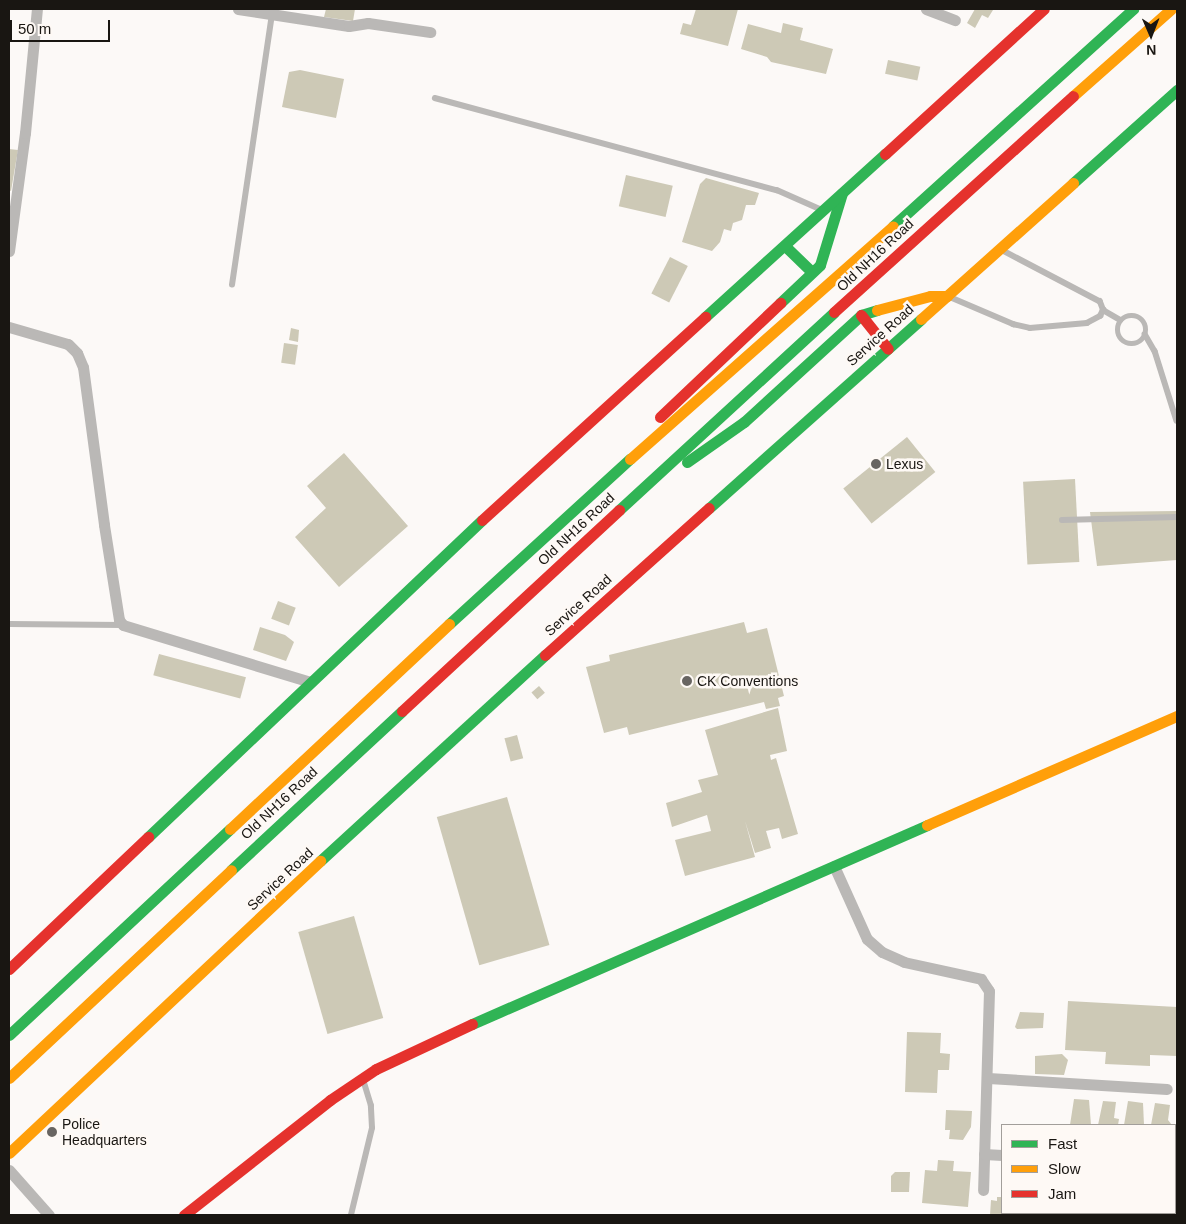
<!DOCTYPE html>
<html>
<head>
<meta charset="utf-8">
<style>
  body { margin:0 }
  #map { position:relative; width:1186px; height:1224px; overflow:hidden; background:#fcf9f7; font-family:Arial,sans-serif }
  div>[style] { position:absolute }
  [style*='--x'] { left:calc(var(--x)*1px); top:calc(var(--y)*1px); width:calc(var(--w)*1px); rotate:calc(var(--a)*1deg) }
  .building>* { inset:0; background:#cdc9b6; transform-origin:0 0 }
  .lane>* { height:5.5px; margin:-2.75px; padding:0 2.75px; transform-origin:2.75px; border-radius:2.75px; background:#bab8b6 }
  .lane>.ring { margin:-2.75px; padding:0; box-sizing:content-box; background:none; border:5.5px solid #bab8b6; border-radius:50% }
  .street>* { height:11px; margin:-5.5px; padding:0 5.5px; transform-origin:5.5px; border-radius:5.5px; background:#bab8b6 }
  .fast>* { height:11px; margin:-5.5px; padding:0 5.5px; transform-origin:5.5px; border-radius:5.5px; background:#30b455 }
  .slow>* { height:11px; margin:-5.5px; padding:0 5.5px; transform-origin:5.5px; border-radius:5.5px; background:#ff9f0a }
  .jam>* { height:11px; margin:-5.5px; padding:0 5.5px; transform-origin:5.5px; border-radius:5.5px; background:#e5322d }
  .dots>* { width:14px; height:14px; translate:-50% -50%; box-sizing:border-box; border:2px solid #fef9f5; border-radius:50% }
  span { translate:-50% -50%; white-space:nowrap; text-align:center; line-height:1.15; -webkit-text-stroke:5px #fef9f5; paint-order:stroke }
  .street-label { font-size:14px; color:#191612 }
  .poi-label { font-size:14px; color:#191612 }
  .left { translate:0 -50%; text-align:left }
  .frame { position:absolute; inset:0; border:10px solid #191612; pointer-events:none }
  .legend { position:absolute; left:1001px; top:1124px; width:175px; height:90px; box-sizing:border-box; background:#fef9f5; border:1px solid #a29e9a; margin:0; padding:6px 9px; list-style:none; font-size:15px; color:#191612 }
  .legend li { display:flex; align-items:center; gap:10px; height:25px }
  .legend b { width:25px; border:1px solid #a29e9a }
  .north { position:absolute; left:1126px; top:10px; width:50px; height:50px; -webkit-text-stroke:4px #fef9f5; paint-order:stroke; rotate:179deg; font-size:14px; font-weight:700; line-height:20px; text-align:center; color:#191612 }
  .north::after { content:''; display:block; margin:auto; width:18px; height:22px; background:#191612; clip-path:polygon(50% 0,100% 100%,50% 72%,0 100%) }
  .scale { position:absolute; left:10px; top:20px; width:100px; height:22px; box-sizing:border-box; border:2px solid #191612; border-top:0; padding-left:6px; font-size:15px; line-height:18px; white-space:nowrap; color:#191612; -webkit-text-stroke:4px #fef9f5; paint-order:stroke }
</style>
</head>
<body>
<div id="map">
  <div class="building">
    <i style="clip-path:polygon(326px 9px,355px 9px,353px 21px,324px 17px)"></i>
    <i style="clip-path:polygon(696px 9px,738px 9px,728px 46px,680px 34px,683px 23px,691px 25px)"></i>
    <i style="clip-path:polygon(975px 9px,993px 10px,988px 18px,982px 15px,975px 28px,967px 23px)"></i>
    <i style="clip-path:polygon(783px 23px,803px 28px,800px 40px,833px 49px,826px 74px,771px 62px,767px 57px,741px 49px,748px 24px,781px 33px)"></i>
    <i style="left:888px;top:60px;width:33px;height:14px;rotate:12deg"></i>
    <i style="clip-path:polygon(300px 70px,344px 79px,336px 118px,282px 107px,289px 72px)"></i>
    <i style="clip-path:polygon(9px 149px,18px 150px,11px 191px,9px 190px)"></i>
    <i style="left:626px;top:175px;width:48px;height:32px;rotate:13deg"></i>
    <i style="clip-path:polygon(706px 178px,759px 193px,755px 205px,746px 205px,742px 220px,733px 223px,731px 231px,724px 229px,720px 242px,712px 251px,682px 242px,700px 184px)"></i>
    <i style="left:670px;top:257px;width:20px;height:41px;rotate:27deg"></i>
    <i style="clip-path:polygon(291px 328px,299px 330px,298px 342px,289px 340px)"></i>
    <i style="left:284px;top:343px;width:14px;height:20px;rotate:8deg"></i>
    <i style="left:907px;top:437px;width:45px;height:82px;rotate:51deg"></i>
    <i style="clip-path:polygon(344px 453px,408px 526px,339px 587px,295px 537px,326px 508px,307px 486px)"></i>
    <i style="left:1075px;top:479px;width:83px;height:52px;rotate:87deg"></i>
    <i style="clip-path:polygon(1177px 511px,1177px 560px,1097px 566px,1090px 512px)"></i>
    <i style="left:278px;top:601px;width:19px;height:19px;rotate:21deg"></i>
    <i style="clip-path:polygon(744px 622px,747px 633px,767px 628px,784px 696px,778px 698px,780px 706px,766px 709px,764px 702px,629px 735px,627px 727px,604px 733px,586px 667px,610px 661px,609px 655px)"></i>
    <i style="clip-path:polygon(260px 627px,285px 635px,294px 642px,286px 661px,253px 650px)"></i>
    <i style="left:159px;top:654px;width:90px;height:22px;rotate:15deg"></i>
    <i style="left:539px;top:686px;width:9px;height:10px;rotate:49deg"></i>
    <i style="clip-path:polygon(778px 708px,787px 751px,770px 755px,771px 760px,776px 758px,798px 834px,782px 839px,779px 828px,766px 831px,771px 848px,755px 853px,745px 821px,755px 857px,685px 876px,675px 840px,711px 831px,707px 815px,672px 827px,666px 803px,702px 792px,698px 780px,718px 775px,705px 730px)"></i>
    <i style="left:517px;top:735px;width:24px;height:13px;rotate:75deg"></i>
    <i style="left:507px;top:797px;width:154px;height:73px;rotate:74deg"></i>
    <i style="left:354px;top:916px;width:106px;height:58px;rotate:74deg"></i>
    <i style="clip-path:polygon(1068px 1001px,1177px 1007px,1177px 1056px,1150px 1055px,1150px 1066px,1105px 1064px,1106px 1052px,1065px 1050px)"></i>
    <i style="clip-path:polygon(1020px 1012px,1044px 1013px,1043px 1028px,1017px 1029px,1015px 1027px)"></i>
    <i style="clip-path:polygon(907px 1032px,941px 1033px,940px 1053px,950px 1054px,949px 1070px,938px 1070px,937px 1093px,905px 1092px)"></i>
    <i style="clip-path:polygon(1062px 1054px,1068px 1060px,1064px 1075px,1035px 1074px,1035px 1056px)"></i>
    <i style="clip-path:polygon(1074px 1099px,1089px 1100px,1091px 1125px,1070px 1125px)"></i>
    <i style="clip-path:polygon(1103px 1101px,1116px 1102px,1114px 1118px,1119px 1119px,1118px 1125px,1098px 1125px)"></i>
    <i style="clip-path:polygon(1128px 1101px,1143px 1103px,1144px 1125px,1124px 1125px)"></i>
    <i style="clip-path:polygon(1155px 1103px,1170px 1105px,1168px 1120px,1172px 1125px,1151px 1125px)"></i>
    <i style="clip-path:polygon(946px 1110px,972px 1111px,971px 1127px,963px 1140px,949px 1139px,950px 1130px,945px 1130px)"></i>
    <i style="clip-path:polygon(938px 1160px,954px 1161px,953px 1171px,971px 1172px,968px 1207px,922px 1203px,925px 1170px,937px 1171px)"></i>
    <i style="clip-path:polygon(895px 1172px,910px 1172px,909px 1192px,891px 1192px,891px 1176px)"></i>
    <i style="clip-path:polygon(997px 1197px,1002px 1197px,1002px 1213px,1014px 1215px,990px 1215px,991px 1200px,997px 1201px)"></i>
    <i style="clip-path:polygon(1040px 1213px,1068px 1213px,1039px 1215px)"></i>
  </div>
  <div class="lane">
    <i style="--x:435;--y:98;--w:354;--a:15.1"></i>
    <i style="--x:777;--y:190;--w:49;--a:24"></i>
    <i style="--x:232;--y:285;--w:274;--a:-81.6"></i>
    <i style="--x:950;--y:297;--w:69;--a:23.2"></i>
    <i style="--x:1013;--y:324;--w:17;--a:13"></i>
    <i style="--x:1030;--y:328;--w:57;--a:-5"></i>
    <i style="--x:1087;--y:323;--w:15;--a:-28"></i>
    <i style="--x:1100;--y:316;--w:7;--a:-63"></i>
    <i style="--x:1103;--y:310;--w:9;--a:-111"></i>
    <i style="--x:1100;--y:302;--w:112;--a:-152.3"></i>
    <i style="--x:1103;--y:310;--w:20;--a:30"></i>
    <i class="ring" style="left:1118px;top:316px;width:22.5px;height:22.5px"></i>
    <i style="--x:1145;--y:334;--w:20;--a:60"></i>
    <i style="--x:1155;--y:351;--w:73;--a:72.6"></i>
    <i style="--x:1062;--y:520;--w:115;--a:-1.5"></i>
    <i style="--x:9;--y:624;--w:113;--a:0.5"></i>
    <i style="--x:351;--y:1215;--w:89;--a:-76.4"></i>
    <i style="--x:372;--y:1128;--w:22;--a:-93"></i>
    <i style="--x:371;--y:1106;--w:28;--a:-107"></i>
  </div>
  <div class="street">
    <i style="--x:238;--y:9;--w:112;--a:8.7"></i>
    <i style="--x:349;--y:26;--w:19;--a:-9"></i>
    <i style="--x:368;--y:23;--w:63;--a:8.3"></i>
    <i style="--x:926;--y:9;--w:31;--a:21"></i>
    <i style="--x:9;--y:251;--w:119;--a:-82.3"></i>
    <i style="--x:25;--y:133;--w:125;--a:-84.5"></i>
    <i style="--x:9;--y:327;--w:61;--a:16.1"></i>
    <i style="--x:68;--y:344;--w:13;--a:45"></i>
    <i style="--x:77;--y:353;--w:15;--a:67"></i>
    <i style="--x:83;--y:367;--w:159;--a:82.4"></i>
    <i style="--x:104;--y:525;--w:96;--a:81"></i>
    <i style="--x:119;--y:620;--w:6;--a:51"></i>
    <i style="--x:123;--y:625;--w:196;--a:16.9"></i>
    <i style="--x:834;--y:866;--w:80;--a:65.7"></i>
    <i style="--x:867;--y:939;--w:20;--a:41"></i>
    <i style="--x:882;--y:952;--w:24;--a:24"></i>
    <i style="--x:904;--y:962;--w:79;--a:12.4"></i>
    <i style="--x:981;--y:979;--w:14;--a:56"></i>
    <i style="--x:989;--y:991;--w:199;--a:91.7"></i>
    <i style="--x:988;--y:1078;--w:179;--a:3.5"></i>
    <i style="--x:984;--y:1154;--w:18;--a:3"></i>
    <i style="--x:9;--y:1170;--w:60;--a:48.4"></i>
  </div>
  <div class="fast">
    <i style="--x:1073;--y:183;--w:140;--a:-41.8"></i>
    <i style="--x:893;--y:226;--w:324;--a:-42.1"></i>
    <i style="--x:785;--y:246;--w:37;--a:44"></i>
    <i style="--x:780;--y:303;--w:55;--a:-43.5"></i>
    <i style="--x:820;--y:265;--w:75;--a:-73"></i>
    <i style="--x:705;--y:317;--w:243;--a:-42.2"></i>
    <i style="--x:687;--y:462;--w:70;--a:-35.1"></i>
    <i style="--x:744;--y:422;--w:159;--a:-42.4"></i>
    <i style="--x:861;--y:315;--w:17;--a:-17"></i>
    <i style="--x:709;--y:508;--w:284;--a:-41.7"></i>
    <i style="--x:619;--y:510;--w:292;--a:-42.6"></i>
    <i style="--x:449;--y:624;--w:245;--a:-42.4"></i>
    <i style="--x:148;--y:837;--w:460;--a:-43.5"></i>
    <i style="--x:320;--y:861;--w:305;--a:-42.5"></i>
    <i style="--x:231;--y:870;--w:233;--a:-42.9"></i>
    <i style="--x:472;--y:1024;--w:497;--a:-23.6"></i>
    <i style="--x:9;--y:1035;--w:302;--a:-43"></i>
  </div>
  <div class="slow">
    <i style="--x:1073;--y:96;--w:131;--a:-41.6"></i>
    <i style="--x:877;--y:310;--w:55;--a:-14.8"></i>
    <i style="--x:930;--y:296;--w:17;--a:0"></i>
    <i style="--x:921;--y:319;--w:204;--a:-41.8"></i>
    <i style="--x:630;--y:459;--w:351;--a:-41.5"></i>
    <i style="--x:927;--y:825;--w:273;--a:-23.6"></i>
    <i style="--x:230;--y:829;--w:300;--a:-43.1"></i>
    <i style="--x:9;--y:1078;--w:304;--a:-43.1"></i>
    <i style="--x:9;--y:1153;--w:427;--a:-43.2"></i>
  </div>
  <div class="jam">
    <i style="--x:885;--y:154;--w:215;--a:-42.4"></i>
    <i style="--x:834;--y:312;--w:322;--a:-42.1"></i>
    <i style="--x:861;--y:315;--w:43;--a:51.5"></i>
    <i style="--x:660;--y:417;--w:166;--a:-43.5"></i>
    <i style="--x:482;--y:520;--w:302;--a:-42.3"></i>
    <i style="--x:545;--y:655;--w:220;--a:-41.9"></i>
    <i style="--x:402;--y:711;--w:296;--a:-42.8"></i>
    <i style="--x:9;--y:969;--w:192;--a:-43.5"></i>
    <i style="--x:184;--y:1215;--w:186;--a:-38.2"></i>
    <i style="--x:330;--y:1100;--w:55;--a:-34"></i>
    <i style="--x:376;--y:1069;--w:106;--a:-25.1"></i>
  </div>
  <div class="dots">
    <i style="left:876px;top:464px;background:#686562"></i>
    <i style="left:687px;top:681px;background:#686562"></i>
    <i style="left:52px;top:1132px;background:#686562"></i>
  </div>
  <div class="street-label">
    <span style="left:875px;top:255px;rotate:-43deg">Old NH16 Road</span>
    <span style="left:880px;top:335px;rotate:-42deg">Service Road</span>
    <span style="left:576px;top:529px;rotate:-43deg">Old NH16 Road</span>
    <span style="left:578px;top:605px;rotate:-42deg">Service Road</span>
    <span style="left:279px;top:803px;rotate:-43deg">Old NH16 Road</span>
    <span style="left:280px;top:879px;rotate:-43deg">Service Road</span>
  </div>
  <div class="poi-label">
    <span class="left" style="left:886px;top:464px">Lexus</span>
    <span class="left" style="left:697px;top:681px">CK Conventions</span>
    <span class="left" style="left:62px;top:1132px">Police<br>Headquarters</span>
  </div>
  <div class="frame"></div>
  <ul class="legend">
  <li><b style="height:6px;background:#30b455"></b>Fast</li>
  <li><b style="height:6px;background:#ff9f0a"></b>Slow</li>
  <li><b style="height:6px;background:#e5322d"></b>Jam</li>
  </ul>
  <div class="north">N</div>
  <div class="scale">50 m</div>
</div>
</body>
</html>
